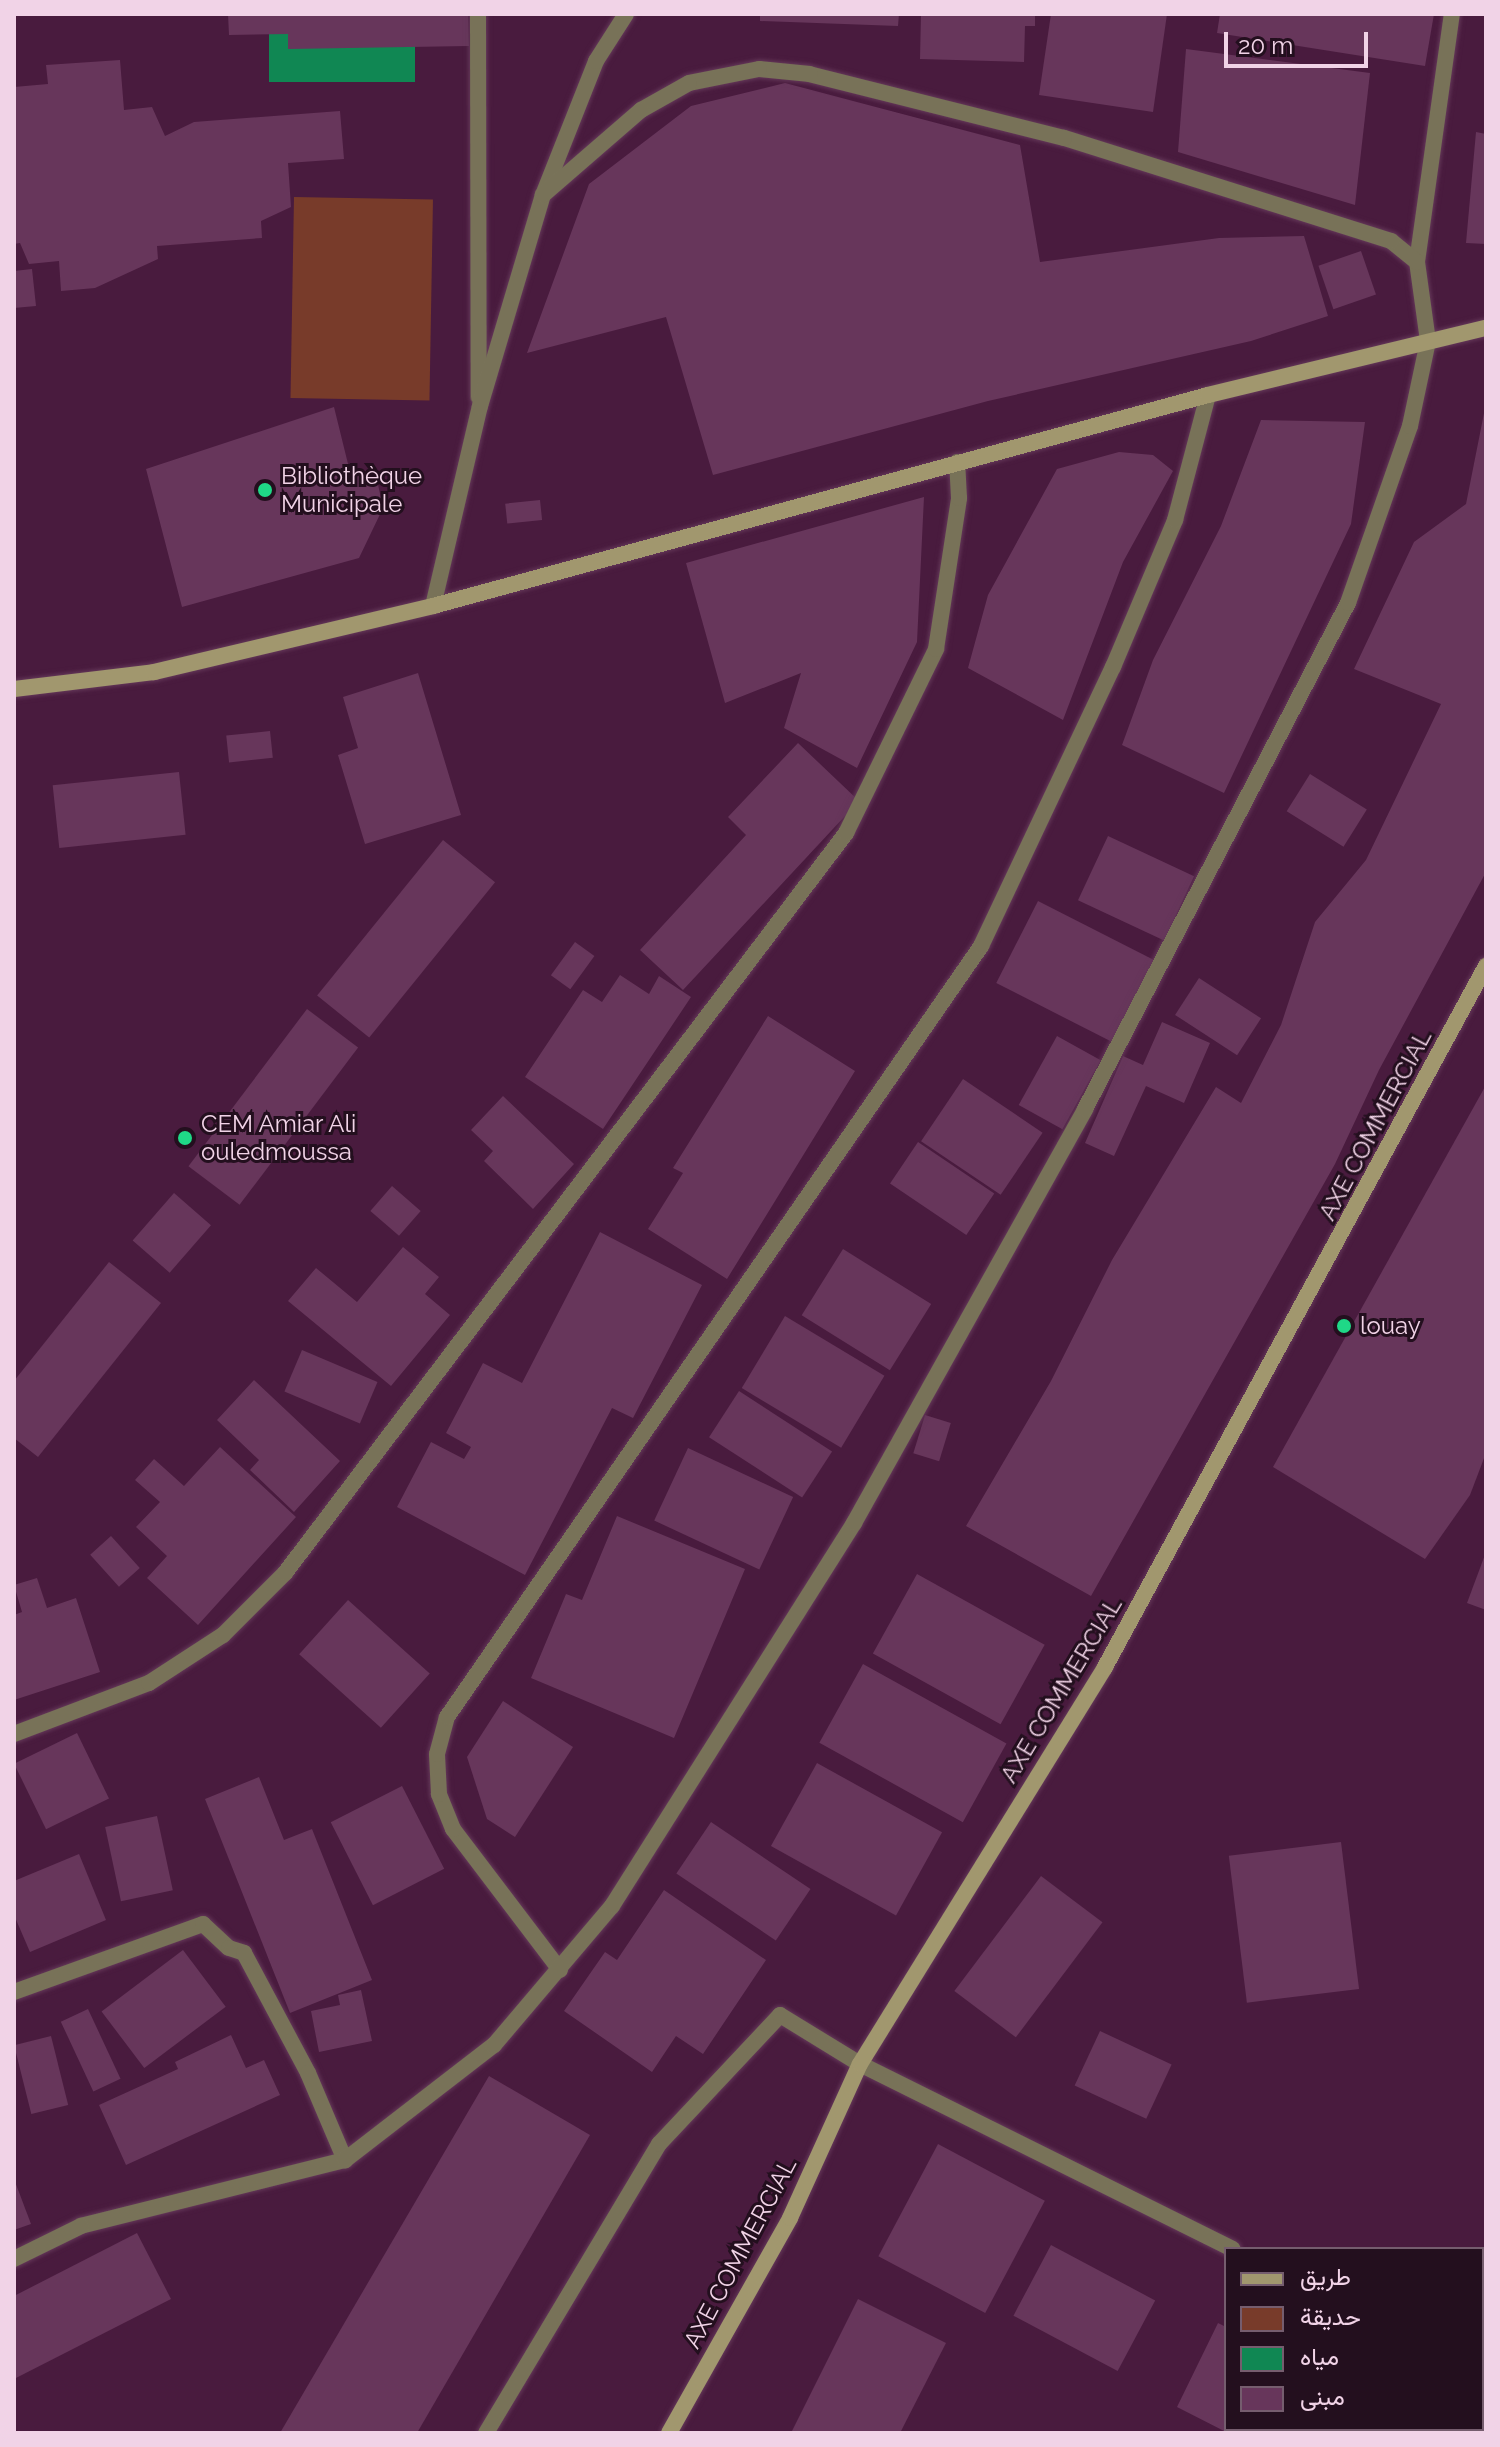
<!DOCTYPE html>
<html>
<head>
<meta charset="utf-8">
<style>
  body { margin:0 }
  #map { position:relative; width:1500px; height:2447px; overflow:hidden; background:#491b3e; font-family:Raleway,Vazirmatn,sans-serif }
  div>[style] { position:absolute }
  [style*='--x'] { left:calc(var(--x)*1px); top:calc(var(--y)*1px); width:calc(var(--w)*1px); rotate:calc(var(--a)*1deg) }
  .green>* { inset:0; background:#783b2a; transform-origin:0 0 }
  .water>* { inset:0; background:#108753; transform-origin:0 0 }
  .building>* { inset:0; background:#67365b; transform-origin:0 0 }
  .roads { filter:drop-shadow(0 0 2px #643859) drop-shadow(0 0 2px #643859) }
  .street>* { height:16px; margin:-8px; padding:0 8px; transform-origin:8px; border-radius:8px; background:#787258 }
  .secondary>* { height:16px; margin:-8px; padding:0 8px; transform-origin:8px; border-radius:8px; background:#a1976e }
  .dots>* { width:22px; height:22px; translate:-50% -50%; box-sizing:border-box; border:4px solid #230f1e; border-radius:50% }
  span { translate:-50% -50%; white-space:nowrap; text-align:center; line-height:1.15; -webkit-text-stroke:6px #230f1e; paint-order:stroke }
  .poi-label { font-size:24px; color:#f1d3e7 }
  .left { translate:0 -50%; text-align:left }
  .street-label { font-size:24px; color:#f1d3e7 }
  .frame { position:absolute; inset:0; border:16px solid #f1d3e7; pointer-events:none }
  .legend { position:absolute; left:1224px; top:2247px; width:260px; height:184px; box-sizing:border-box; background:#230f1e; border:2px solid #755d6e; margin:0; padding:10px 14px; list-style:none; font-size:24px; color:#f1d3e7 }
  .legend li { display:flex; align-items:center; gap:16px; height:40px }
  .legend b { width:40px; border:2px solid #755d6e }
  .scale { position:absolute; left:1224px; top:32px; width:144px; height:36px; box-sizing:border-box; border:4px solid #f1d3e7; border-top:0; padding-left:10px; font-size:24px; line-height:28px; white-space:nowrap; color:#f1d3e7; -webkit-text-stroke:6px #230f1e; paint-order:stroke }
</style>
</head>
<body>
<div id="map">
  <div class="green">
    <i style="left:294px;top:197px;width:139px;height:201px;rotate:1deg"></i>
  </div>
  <div class="water">
    <i style="left:269px;top:14px;width:146px;height:68px"></i>
  </div>
  <div class="building">
    <i style="clip-path:polygon(228px 14px,468px 14px,469px 46px,288px 49px,288px 34px,229px 35px)"></i>
    <i style="clip-path:polygon(760px 14px,899px 14px,898px 26px,760px 21px)"></i>
    <i style="clip-path:polygon(921px 14px,1035px 14px,1035px 26px,1025px 26px,1024px 62px,920px 59px)"></i>
    <i style="clip-path:polygon(1051px 14px,1167px 14px,1153px 112px,1039px 95px)"></i>
    <i style="clip-path:polygon(1220px 14px,1434px 14px,1425px 66px,1217px 33px)"></i>
    <i style="clip-path:polygon(1186px 49px,1370px 73px,1355px 205px,1178px 152px)"></i>
    <i style="clip-path:polygon(120px 60px,124px 110px,152px 107px,165px 136px,194px 122px,340px 111px,344px 159px,288px 163px,291px 207px,261px 221px,262px 238px,157px 246px,158px 259px,95px 288px,61px 291px,59px 261px,29px 264px,20px 243px,14px 244px,14px 87px,48px 84px,46px 65px)"></i>
    <i style="clip-path:polygon(785px 83px,1020px 145px,1040px 262px,1219px 238px,1304px 236px,1328px 316px,1251px 341px,988px 401px,713px 475px,666px 317px,527px 353px,589px 184px,691px 106px)"></i>
    <i style="clip-path:polygon(1476px 132px,1486px 134px,1486px 244px,1466px 243px)"></i>
    <i style="left:1361px;top:251px;width:46px;height:45px;rotate:71deg"></i>
    <i style="clip-path:polygon(32px 269px,36px 306px,14px 308px,14px 271px)"></i>
    <i style="clip-path:polygon(1486px 403px,1486px 872px,1379px 1070px,1335px 1164px,1091px 1596px,966px 1526px,1051px 1381px,1112px 1260px,1216px 1087px,1241px 1103px,1281px 1025px,1315px 922px,1366px 860px,1441px 704px,1354px 669px,1414px 542px,1466px 504px)"></i>
    <i style="clip-path:polygon(334px 407px,350px 472px,375px 470px,383px 508px,359px 558px,182px 607px,146px 469px)"></i>
    <i style="clip-path:polygon(1261px 420px,1365px 422px,1351px 524px,1224px 793px,1122px 745px,1153px 660px,1221px 526px)"></i>
    <i style="clip-path:polygon(1119px 452px,1153px 455px,1173px 471px,1123px 562px,1063px 720px,968px 668px,988px 595px,1057px 469px)"></i>
    <i style="clip-path:polygon(924px 497px,917px 642px,857px 768px,784px 728px,801px 673px,725px 703px,686px 563px)"></i>
    <i style="left:540px;top:500px;width:20px;height:35px;rotate:84deg"></i>
    <i style="clip-path:polygon(418px 673px,461px 815px,365px 844px,338px 755px,358px 748px,343px 697px)"></i>
    <i style="left:270px;top:731px;width:27px;height:44px;rotate:84deg"></i>
    <i style="clip-path:polygon(798px 743px,859px 801px,683px 990px,640px 950px,746px 835px,728px 817px)"></i>
    <i style="left:179px;top:772px;width:63px;height:127px;rotate:84deg"></i>
    <i style="left:1310px;top:774px;width:67px;height:44px;rotate:32deg"></i>
    <i style="left:1108px;top:836px;width:95px;height:71px;rotate:25deg"></i>
    <i style="left:443px;top:840px;width:67px;height:200px;rotate:39deg"></i>
    <i style="left:1038px;top:901px;width:134px;height:92px;rotate:27deg"></i>
    <i style="left:575px;top:942px;width:24px;height:41px;rotate:36deg"></i>
    <i style="clip-path:polygon(620px 975px,649px 994px,659px 976px,691px 997px,603px 1129px,525px 1077px,583px 990px,602px 1002px)"></i>
    <i style="left:1199px;top:978px;width:74px;height:44px;rotate:33deg"></i>
    <i style="left:307px;top:1009px;width:64px;height:197px;rotate:37deg"></i>
    <i style="clip-path:polygon(768px 1016px,855px 1071px,727px 1279px,648px 1229px,683px 1173px,673px 1168px)"></i>
    <i style="clip-path:polygon(1162px 1022px,1210px 1043px,1184px 1103px,1146px 1086px,1114px 1156px,1085px 1143px,1123px 1056px,1143px 1065px)"></i>
    <i style="left:1057px;top:1036px;width:50px;height:79px;rotate:29deg"></i>
    <i style="left:963px;top:1079px;width:96px;height:75px;rotate:34deg"></i>
    <i style="clip-path:polygon(1486px 1085px,1486px 1453px,1470px 1495px,1425px 1559px,1273px 1467px)"></i>
    <i style="clip-path:polygon(503px 1096px,574px 1164px,533px 1209px,484px 1161px,493px 1151px,471px 1130px)"></i>
    <i style="left:918px;top:1142px;width:92px;height:50px;rotate:34deg"></i>
    <i style="left:392px;top:1186px;width:38px;height:33px;rotate:41deg"></i>
    <i style="left:174px;top:1193px;width:49px;height:63px;rotate:41deg"></i>
    <i style="clip-path:polygon(600px 1232px,702px 1285px,633px 1418px,612px 1408px,525px 1575px,397px 1507px,431px 1442px,464px 1459px,471px 1447px,446px 1433px,483px 1363px,522px 1383px)"></i>
    <i style="clip-path:polygon(403px 1247px,439px 1277px,425px 1294px,450px 1315px,391px 1386px,288px 1301px,316px 1268px,357px 1302px)"></i>
    <i style="left:843px;top:1249px;width:104px;height:78px;rotate:32deg"></i>
    <i style="clip-path:polygon(109px 1262px,161px 1303px,38px 1457px,14px 1438px,14px 1381px)"></i>
    <i style="left:785px;top:1316px;width:116px;height:84px;rotate:31deg"></i>
    <i style="left:302px;top:1350px;width:82px;height:45px;rotate:23deg"></i>
    <i style="clip-path:polygon(254px 1380px,340px 1461px,294px 1512px,250px 1470px,259px 1460px,217px 1420px)"></i>
    <i style="left:739px;top:1391px;width:111px;height:55px;rotate:33deg"></i>
    <i style="left:925px;top:1415px;width:27px;height:40px;rotate:17deg"></i>
    <i style="clip-path:polygon(220px 1447px,296px 1517px,198px 1625px,147px 1578px,167px 1556px,136px 1527px,160px 1502px,135px 1480px,154px 1459px,184px 1486px)"></i>
    <i style="left:688px;top:1448px;width:116px;height:80px;rotate:25deg"></i>
    <i style="clip-path:polygon(617px 1516px,745px 1569px,674px 1738px,531px 1678px,566px 1594px,582px 1600px)"></i>
    <i style="left:111px;top:1536px;width:43px;height:28px;rotate:48deg"></i>
    <i style="clip-path:polygon(1486px 1552px,1486px 1610px,1467px 1603px)"></i>
    <i style="left:917px;top:1574px;width:146px;height:91px;rotate:29deg"></i>
    <i style="clip-path:polygon(37px 1578px,47px 1608px,76px 1598px,100px 1672px,14px 1700px,14px 1615px,22px 1612px,14px 1585px)"></i>
    <i style="left:348px;top:1600px;width:110px;height:73px;rotate:42deg"></i>
    <i style="left:863px;top:1664px;width:164px;height:90px;rotate:29deg"></i>
    <i style="clip-path:polygon(503px 1701px,573px 1747px,515px 1837px,487px 1819px,467px 1757px)"></i>
    <i style="left:77px;top:1733px;width:73px;height:70px;rotate:64deg"></i>
    <i style="left:817px;top:1763px;width:143px;height:95px;rotate:29deg"></i>
    <i style="clip-path:polygon(259px 1777px,284px 1840px,312px 1829px,372px 1980px,290px 2013px,205px 1799px)"></i>
    <i style="left:402px;top:1786px;width:93px;height:80px;rotate:63deg"></i>
    <i style="left:157px;top:1816px;width:76px;height:53px;rotate:78deg"></i>
    <i style="left:711px;top:1822px;width:120px;height:62px;rotate:34deg"></i>
    <i style="left:1341px;top:1842px;width:148px;height:113px;rotate:83deg"></i>
    <i style="clip-path:polygon(79px 1854px,106px 1920px,30px 1952px,14px 1915px,14px 1881px)"></i>
    <i style="left:1041px;top:1876px;width:77px;height:144px;rotate:37deg"></i>
    <i style="clip-path:polygon(664px 1890px,766px 1960px,703px 2054px,676px 2036px,652px 2072px,564px 2011px,605px 1952px,617px 1960px)"></i>
    <i style="left:183px;top:1950px;width:71px;height:102px;rotate:53deg"></i>
    <i style="clip-path:polygon(361px 1990px,372px 2041px,319px 2052px,311px 2011px,340px 2005px,338px 1995px)"></i>
    <i style="left:88px;top:2009px;width:77px;height:30px;rotate:65deg"></i>
    <i style="left:1100px;top:2031px;width:79px;height:60px;rotate:25deg"></i>
    <i style="clip-path:polygon(231px 2035px,246px 2068px,264px 2060px,280px 2095px,126px 2165px,99px 2105px,178px 2069px,175px 2062px)"></i>
    <i style="left:51px;top:2036px;width:71px;height:38px;rotate:76deg"></i>
    <i style="clip-path:polygon(489px 2076px,590px 2135px,417px 2433px,280px 2433px)"></i>
    <i style="left:938px;top:2144px;width:121px;height:127px;rotate:28deg"></i>
    <i style="clip-path:polygon(14px 2179px,31px 2224px,14px 2230px)"></i>
    <i style="clip-path:polygon(137px 2233px,171px 2299px,14px 2379px,14px 2296px)"></i>
    <i style="left:1051px;top:2245px;width:118px;height:80px;rotate:28deg"></i>
    <i style="clip-path:polygon(858px 2299px,946px 2343px,900px 2433px,791px 2433px)"></i>
    <i style="clip-path:polygon(1218px 2323px,1226px 2327px,1226px 2429px,1439px 2433px,1228px 2433px,1177px 2407px)"></i>
  </div>
  <div class="roads">
    <div class="street">
      <i style="--x:478;--y:14;--w:383;--a:89.9"></i>
      <i style="--x:1417;--y:262;--w:250;--a:-82"></i>
      <i style="--x:433;--y:606;--w:205;--a:-76.8"></i>
      <i style="--x:480;--y:406;--w:220;--a:-73.4"></i>
      <i style="--x:543;--y:195;--w:144;--a:-68.4"></i>
      <i style="--x:596;--y:61;--w:56;--a:-57.4"></i>
      <i style="--x:14;--y:1734;--w:144;--a:-20.7"></i>
      <i style="--x:149;--y:1683;--w:88;--a:-33"></i>
      <i style="--x:223;--y:1635;--w:88;--a:-45"></i>
      <i style="--x:285;--y:1573;--w:929;--a:-52.83"></i>
      <i style="--x:846;--y:833;--w:205;--a:-63.9"></i>
      <i style="--x:936;--y:649;--w:153;--a:-81.3"></i>
      <i style="--x:959;--y:498;--w:36;--a:-93"></i>
      <i style="--x:560;--y:1970;--w:177;--a:-127.2"></i>
      <i style="--x:453;--y:1829;--w:38;--a:-112"></i>
      <i style="--x:439;--y:1794;--w:40;--a:-92.9"></i>
      <i style="--x:437;--y:1754;--w:38;--a:-75"></i>
      <i style="--x:447;--y:1717;--w:938;--a:-55.29"></i>
      <i style="--x:981;--y:946;--w:309;--a:-64.7"></i>
      <i style="--x:1113;--y:667;--w:160;--a:-67.1"></i>
      <i style="--x:1175;--y:520;--w:129;--a:-75.2"></i>
      <i style="--x:14;--y:1992;--w:201;--a:-19.8"></i>
      <i style="--x:203;--y:1924;--w:35;--a:43"></i>
      <i style="--x:229;--y:1948;--w:16;--a:18"></i>
      <i style="--x:244;--y:1953;--w:136;--a:61.9"></i>
      <i style="--x:308;--y:2073;--w:95;--a:67"></i>
      <i style="--x:345;--y:2160;--w:272;--a:166"></i>
      <i style="--x:81;--y:2226;--w:75;--a:153.8"></i>
      <i style="--x:345;--y:2160;--w:188;--a:-37.7"></i>
      <i style="--x:494;--y:2045;--w:182;--a:-49.7"></i>
      <i style="--x:612;--y:1906;--w:453;--a:-57.7"></i>
      <i style="--x:854;--y:1523;--w:474;--a:-60.8"></i>
      <i style="--x:1085;--y:1109;--w:570;--a:-62.54"></i>
      <i style="--x:1348;--y:603;--w:188;--a:-70.7"></i>
      <i style="--x:1410;--y:426;--w:87;--a:-78"></i>
      <i style="--x:1428;--y:341;--w:80;--a:-97.9"></i>
      <i style="--x:1417;--y:262;--w:33;--a:-141"></i>
      <i style="--x:1391;--y:241;--w:343;--a:-162.5"></i>
      <i style="--x:1064;--y:138;--w:262;--a:-165.9"></i>
      <i style="--x:810;--y:74;--w:51;--a:-174.4"></i>
      <i style="--x:759;--y:69;--w:71;--a:168.7"></i>
      <i style="--x:689;--y:83;--w:55;--a:150.6"></i>
      <i style="--x:641;--y:110;--w:130;--a:139.1"></i>
      <i style="--x:1482;--y:2373;--w:4;--a:27"></i>
      <i style="--x:486;--y:2433;--w:337;--a:-59.1"></i>
      <i style="--x:659;--y:2144;--w:177;--a:-46.8"></i>
      <i style="--x:780;--y:2015;--w:94;--a:31.5"></i>
      <i style="--x:860;--y:2064;--w:416;--a:26.4"></i>
    </div>
    <div class="secondary">
      <i style="--x:14;--y:689;--w:141;--a:-6.9"></i>
      <i style="--x:154;--y:672;--w:287;--a:-13.3"></i>
      <i style="--x:433;--y:606;--w:803;--a:-15.23"></i>
      <i style="--x:1208;--y:395;--w:286;--a:-13.6"></i>
      <i style="--x:669;--y:2433;--w:247;--a:-60.6"></i>
      <i style="--x:790;--y:2218;--w:169;--a:-65.6"></i>
      <i style="--x:860;--y:2064;--w:467;--a:-58.3"></i>
      <i style="--x:1105;--y:1667;--w:798;--a:-61.48"></i>
    </div>
  </div>
  <div class="dots">
    <i style="left:265px;top:490px;background:#1fd887"></i>
    <i style="left:185px;top:1138px;background:#1fd887"></i>
    <i style="left:1344px;top:1326px;background:#1fd887"></i>
  </div>
  <div class="poi-label">
    <span class="left" style="left:281px;top:490px">Bibliothèque<br>Municipale</span>
    <span class="left" style="left:201px;top:1138px">CEM Amiar Ali<br>ouledmoussa</span>
    <span class="left" style="left:1360px;top:1326px">louay</span>
  </div>
  <div class="street-label">
    <span style="left:1375px;top:1125px;rotate:-62deg">AXE COMMERCIAL</span>
    <span style="left:1061px;top:1690px;rotate:-59deg">AXE COMMERCIAL</span>
    <span style="left:740px;top:2253px;rotate:-62deg">AXE COMMERCIAL</span>
  </div>
  <div class="frame"></div>
  <ul class="legend">
  <li><b style="height:10px;background:#a1976e"></b>طريق</li>
  <li><b style="height:22px;background:#783b2a"></b>حديقة</li>
  <li><b style="height:22px;background:#108753"></b>مياه</li>
  <li><b style="height:22px;background:#67365b"></b>مبنى</li>
  </ul>
  <div class="scale">20 m</div>
</div>
</body>
</html>
